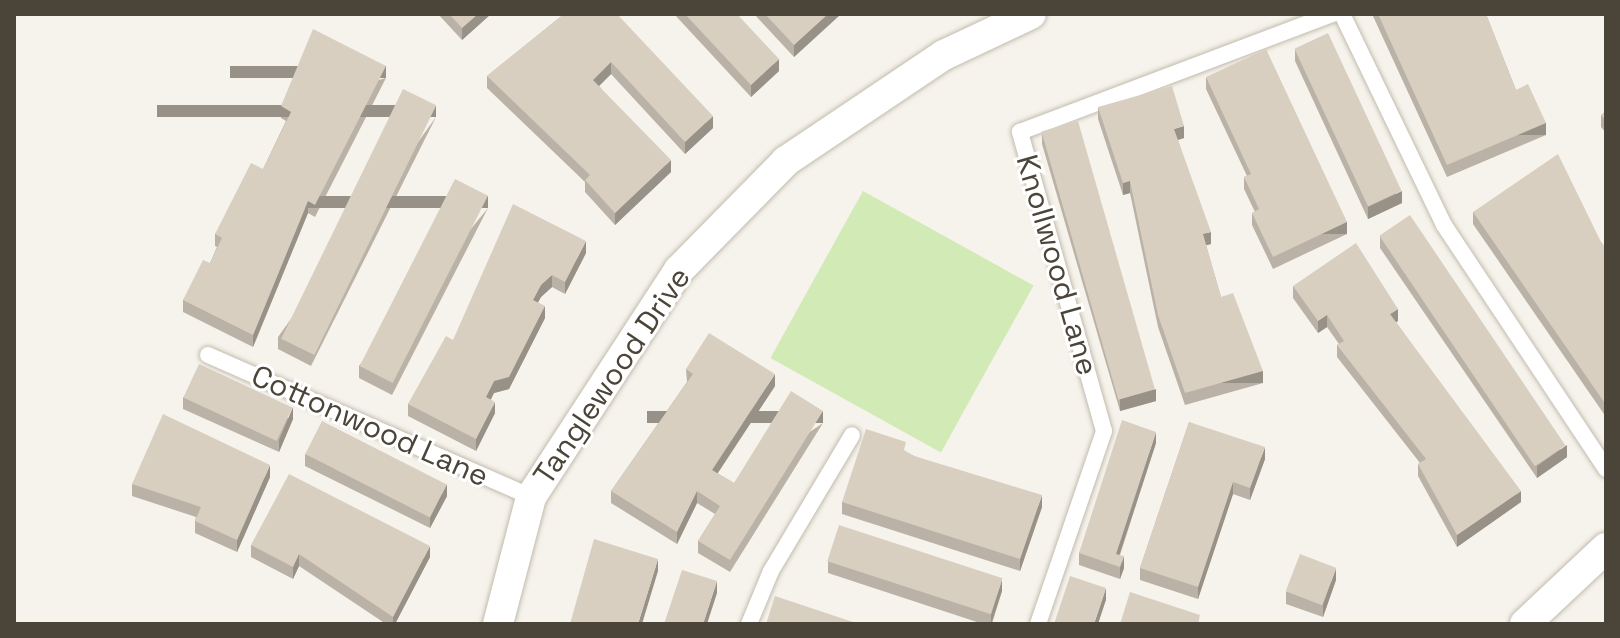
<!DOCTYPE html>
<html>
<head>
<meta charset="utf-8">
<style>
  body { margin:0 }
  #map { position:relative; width:1620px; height:638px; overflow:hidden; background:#f6f3ec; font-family:"Space Grotesk",sans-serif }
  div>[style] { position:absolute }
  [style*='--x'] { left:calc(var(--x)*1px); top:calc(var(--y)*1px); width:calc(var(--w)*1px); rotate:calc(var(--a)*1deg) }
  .green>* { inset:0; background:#d2eab5; transform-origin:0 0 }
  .roads { filter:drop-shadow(0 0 2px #c2bbae) drop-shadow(0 0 2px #c2bbae) }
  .lane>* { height:16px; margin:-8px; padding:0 8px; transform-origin:8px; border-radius:8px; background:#fff }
  .street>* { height:30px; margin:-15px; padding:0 15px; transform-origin:15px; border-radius:15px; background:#fff }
  .wall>* { inset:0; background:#bab2a6 }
  .shaded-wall>* { inset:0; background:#979187; transform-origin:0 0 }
  .building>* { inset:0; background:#d8cfc1; transform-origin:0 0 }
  span { translate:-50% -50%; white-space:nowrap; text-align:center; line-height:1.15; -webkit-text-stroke:6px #fff; paint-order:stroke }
  .street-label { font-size:30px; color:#4b4439 }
  .frame { position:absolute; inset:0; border:16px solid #4b4439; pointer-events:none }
</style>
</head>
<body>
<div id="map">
  <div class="green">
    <i style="left:863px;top:191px;width:195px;height:191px;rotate:29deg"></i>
  </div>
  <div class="roads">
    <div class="lane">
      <i style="--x:1342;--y:14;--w:234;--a:64.2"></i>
      <i style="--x:1444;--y:225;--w:293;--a:56.4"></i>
      <i style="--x:208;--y:355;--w:353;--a:23.7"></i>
      <i style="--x:749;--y:624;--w:57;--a:-67.5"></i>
      <i style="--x:771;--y:571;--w:158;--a:-59.2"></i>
      <i style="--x:1038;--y:624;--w:204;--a:-71.1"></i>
      <i style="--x:1104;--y:431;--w:311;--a:-105.7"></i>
      <i style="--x:1020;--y:132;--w:335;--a:-20.7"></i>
    </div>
    <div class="street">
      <i style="--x:498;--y:624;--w:131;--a:-75.4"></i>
      <i style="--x:531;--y:497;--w:271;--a:-56.9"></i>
      <i style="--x:679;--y:270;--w:153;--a:-45.5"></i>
      <i style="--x:786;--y:161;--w:190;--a:-33.9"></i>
      <i style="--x:944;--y:55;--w:96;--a:-25.2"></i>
      <i style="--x:1525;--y:624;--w:111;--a:-43.2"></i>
    </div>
  </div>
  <div class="wall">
    <i style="clip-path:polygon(438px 14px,491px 14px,462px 40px)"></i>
    <i style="clip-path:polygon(564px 14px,713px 128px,685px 154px,611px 74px,599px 86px,671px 172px,615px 225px,585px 192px,585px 182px,487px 88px,487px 76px)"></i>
    <i style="clip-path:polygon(674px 14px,737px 14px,779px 71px,751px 97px)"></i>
    <i style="clip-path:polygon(754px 14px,841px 14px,794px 57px)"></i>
    <i style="clip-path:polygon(1372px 14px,1486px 14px,1516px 90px,1546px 135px,1447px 177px)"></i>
    <i style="clip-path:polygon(1295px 49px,1402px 203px,1368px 219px,1295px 61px)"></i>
    <i style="clip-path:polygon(1206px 77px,1347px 234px,1273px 269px,1252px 225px,1252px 213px,1255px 212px,1244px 189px,1244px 177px,1247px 176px,1206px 89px)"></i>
    <i style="clip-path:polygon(386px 78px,315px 217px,308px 213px,253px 347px,183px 312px,183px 300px,210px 263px,217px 247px,215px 246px,215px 234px,263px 169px,286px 121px,281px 118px,281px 106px)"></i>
    <i style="clip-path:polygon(1098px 107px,1184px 138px,1178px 140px,1211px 244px,1206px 245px,1221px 297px,1263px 383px,1185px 405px,1158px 327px,1130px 193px,1123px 195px,1098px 119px)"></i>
    <i style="clip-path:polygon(1606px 111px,1606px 133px,1601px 127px,1601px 115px)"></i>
    <i style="clip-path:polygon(436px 117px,311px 366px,278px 349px,278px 337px)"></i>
    <i style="clip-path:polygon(1042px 132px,1156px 401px,1120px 411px,1042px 144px)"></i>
    <i style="clip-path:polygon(488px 208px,392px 395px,359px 378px,359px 366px)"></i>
    <i style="clip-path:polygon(1473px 212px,1601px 242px,1606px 249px,1606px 417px,1473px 224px)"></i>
    <i style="clip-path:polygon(1380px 236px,1567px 457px,1537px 478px,1380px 248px)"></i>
    <i style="clip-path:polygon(586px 253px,565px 294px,552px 287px,541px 297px,538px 302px,545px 318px,509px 389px,494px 393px,491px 399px,495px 413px,476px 451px,408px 416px,408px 404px,453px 340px)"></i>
    <i style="clip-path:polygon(1293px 286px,1398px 321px,1396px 322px,1521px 502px,1457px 547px,1418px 476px,1418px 464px,1420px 463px,1337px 357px,1337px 345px,1339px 344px,1327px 327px,1318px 333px,1293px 298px)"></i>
    <i style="clip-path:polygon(686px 369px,775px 386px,717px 473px,734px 483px,823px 423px,730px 572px,698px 553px,698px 541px,715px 514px,697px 503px,677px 544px,611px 503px,611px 491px,687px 382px)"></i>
    <i style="clip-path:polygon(183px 397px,293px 419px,279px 452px,183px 409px)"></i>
    <i style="clip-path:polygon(1189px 422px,1265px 459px,1250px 500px,1233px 494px,1198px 599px,1140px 580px,1140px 568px)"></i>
    <i style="clip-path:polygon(1156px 443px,1120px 555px,1124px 568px,1120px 579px,1079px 565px,1079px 553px)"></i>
    <i style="clip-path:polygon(906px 452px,914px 456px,1042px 507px,1020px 571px,842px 514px,842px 502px)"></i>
    <i style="clip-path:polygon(305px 454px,447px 496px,430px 528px,305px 466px)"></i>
    <i style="clip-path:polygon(270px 477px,237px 552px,195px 533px,195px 521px,196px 517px,132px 496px,132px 484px)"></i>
    <i style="clip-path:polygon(251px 545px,430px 557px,395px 624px,386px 624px,299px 566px,293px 579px,251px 557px)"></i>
    <i style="clip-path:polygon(828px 561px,1002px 591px,992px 624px,983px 624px,828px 573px)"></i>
    <i style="clip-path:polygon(1336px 580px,1323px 617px,1286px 604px,1286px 592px)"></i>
  </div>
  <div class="shaded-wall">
    <i style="clip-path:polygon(478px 14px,491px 14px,462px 40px,462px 28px)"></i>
    <i style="clip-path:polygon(828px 14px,841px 14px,794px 57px,794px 45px)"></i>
    <i style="clip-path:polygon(779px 59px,779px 71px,751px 97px,751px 85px)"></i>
    <i style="clip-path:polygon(611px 62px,611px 74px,593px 92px,593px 80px)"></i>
    <i style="left:386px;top:66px;width:12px;height:156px;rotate:90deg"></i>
    <i style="left:436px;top:105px;width:12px;height:279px;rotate:90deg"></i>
    <i style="clip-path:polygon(713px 116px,713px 128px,685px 154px,685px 142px)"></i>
    <i style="left:1546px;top:123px;width:12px;height:108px;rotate:90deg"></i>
    <i style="clip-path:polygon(1184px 126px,1184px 138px,1174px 141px,1174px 129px)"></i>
    <i style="clip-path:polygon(671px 160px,671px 172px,615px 225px,615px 213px)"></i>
    <i style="clip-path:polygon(1130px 181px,1130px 193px,1123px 195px,1123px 183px)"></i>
    <i style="clip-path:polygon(1402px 191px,1402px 203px,1368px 219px,1368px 207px)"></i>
    <i style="left:488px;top:196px;width:12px;height:210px;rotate:90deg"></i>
    <i style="clip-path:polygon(308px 201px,308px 213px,253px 347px,253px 335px)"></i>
    <i style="left:1347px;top:222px;width:12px;height:82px;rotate:90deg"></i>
    <i style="clip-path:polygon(1211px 232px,1211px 244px,1203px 246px,1203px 234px)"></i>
    <i style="clip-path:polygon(586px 241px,586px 253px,565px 294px,565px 282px)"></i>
    <i style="clip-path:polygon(552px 275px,552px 287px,541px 297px,533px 312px,533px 300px,541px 285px)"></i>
    <i style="clip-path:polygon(545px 306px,545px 318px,509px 389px,494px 393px,486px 409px,486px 397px,494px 381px)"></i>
    <i style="clip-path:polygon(1398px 309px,1398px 321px,1390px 326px,1390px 314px)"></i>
    <i style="clip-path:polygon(1327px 315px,1327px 327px,1318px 333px,1318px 321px)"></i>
    <i style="left:1263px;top:371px;width:12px;height:81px;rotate:90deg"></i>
    <i style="clip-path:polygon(775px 374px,775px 386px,712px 482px,712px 470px)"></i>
    <i style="clip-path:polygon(1156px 389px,1156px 401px,1120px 411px,1120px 399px)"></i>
    <i style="clip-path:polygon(495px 402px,495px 413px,476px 451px,476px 439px)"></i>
    <i style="clip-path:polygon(293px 407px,293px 419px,279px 452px,279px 440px)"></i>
    <i style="left:823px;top:411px;width:12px;height:176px;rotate:90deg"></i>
    <i style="clip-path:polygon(1156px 432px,1156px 443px,1116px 565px,1116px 554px)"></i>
    <i style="clip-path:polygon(1567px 445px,1567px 457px,1537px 478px,1537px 466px)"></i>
    <i style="clip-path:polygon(1265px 447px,1265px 459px,1250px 500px,1250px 488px)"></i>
    <i style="clip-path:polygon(270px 465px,270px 477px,237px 552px,237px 540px)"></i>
    <i style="clip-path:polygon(1233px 482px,1233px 494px,1198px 599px,1198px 587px)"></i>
    <i style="clip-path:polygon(447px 484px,447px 496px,430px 528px,430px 516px)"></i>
    <i style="clip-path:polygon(697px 491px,697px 503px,677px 544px,677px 532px)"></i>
    <i style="clip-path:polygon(1521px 491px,1521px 502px,1457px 547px,1457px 535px)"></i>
    <i style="clip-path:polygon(1042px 495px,1042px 507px,1020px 571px,1020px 559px)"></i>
    <i style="clip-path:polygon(430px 546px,430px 557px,395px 624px,393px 624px,393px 617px)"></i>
    <i style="clip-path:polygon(299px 554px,299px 566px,293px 579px,293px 567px)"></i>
    <i style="clip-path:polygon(1124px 556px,1124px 568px,1120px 579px,1120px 567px)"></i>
    <i style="clip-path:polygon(658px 559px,658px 571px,642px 624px,638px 624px)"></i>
    <i style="clip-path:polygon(1336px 568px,1336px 580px,1323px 617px,1323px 605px)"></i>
    <i style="clip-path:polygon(1002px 579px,1002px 591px,991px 624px,991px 615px)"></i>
    <i style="clip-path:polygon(717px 581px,717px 593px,707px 624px,703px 624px)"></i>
    <i style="clip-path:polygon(1106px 588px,1106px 600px,1098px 624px,1094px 624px)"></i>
  </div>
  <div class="building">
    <i style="clip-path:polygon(449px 14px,478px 14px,462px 28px)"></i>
    <i style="clip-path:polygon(564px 14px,617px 14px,713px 116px,685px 142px,611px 62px,593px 80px,671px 160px,615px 213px,585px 180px,590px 175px,487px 76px)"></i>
    <i style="clip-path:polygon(685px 14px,737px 14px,779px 59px,751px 85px)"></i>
    <i style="clip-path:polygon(765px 14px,828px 14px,794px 45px)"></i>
    <i style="clip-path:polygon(1378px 14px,1486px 14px,1516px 90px,1528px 84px,1546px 123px,1447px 165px)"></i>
    <i style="clip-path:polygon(313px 29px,386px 66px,315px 205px,308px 201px,253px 335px,183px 300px,203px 260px,210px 263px,222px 238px,215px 234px,251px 163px,263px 169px,291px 112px,281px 106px)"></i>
    <i style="left:1328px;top:33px;width:174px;height:37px;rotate:65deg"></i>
    <i style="clip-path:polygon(1266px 49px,1347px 222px,1273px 257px,1252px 213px,1259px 209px,1244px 177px,1251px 174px,1206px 77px)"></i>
    <i style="clip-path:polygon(1172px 86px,1184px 126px,1174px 129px,1211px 232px,1203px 234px,1221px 297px,1233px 293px,1263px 371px,1185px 393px,1158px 315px,1130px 181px,1123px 183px,1098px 107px)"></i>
    <i style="left:403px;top:89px;width:37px;height:278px;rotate:26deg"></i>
    <i style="clip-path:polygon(1606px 111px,1606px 121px,1601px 115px)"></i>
    <i style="left:1078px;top:121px;width:279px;height:38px;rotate:74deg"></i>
    <i style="clip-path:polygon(1558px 154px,1601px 242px,1606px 249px,1606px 405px,1473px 212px)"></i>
    <i style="left:455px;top:179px;width:37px;height:210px;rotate:27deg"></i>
    <i style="clip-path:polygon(513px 204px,586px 241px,565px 282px,552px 275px,541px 285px,533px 300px,545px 306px,509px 377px,494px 381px,486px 397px,495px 402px,476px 439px,408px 404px,446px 336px,453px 340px)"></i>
    <i style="left:1410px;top:215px;width:278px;height:37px;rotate:56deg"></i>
    <i style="clip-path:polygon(1356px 243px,1398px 309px,1390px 314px,1521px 491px,1457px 535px,1418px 464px,1426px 459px,1337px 345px,1344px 341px,1327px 315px,1318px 321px,1293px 286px)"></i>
    <i style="clip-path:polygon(709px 333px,775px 374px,712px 470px,734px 483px,791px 391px,823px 411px,730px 560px,698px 541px,720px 506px,697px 491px,677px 532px,611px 491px,693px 374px,686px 369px)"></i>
    <i style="left:199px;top:364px;width:103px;height:37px;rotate:25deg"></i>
    <i style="clip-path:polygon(163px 414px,270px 465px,237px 540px,195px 521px,201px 507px,132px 484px)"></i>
    <i style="clip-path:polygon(1122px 420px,1156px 432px,1116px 554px,1124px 556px,1120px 567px,1079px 553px)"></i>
    <i style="left:322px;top:421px;width:140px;height:37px;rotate:27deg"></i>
    <i style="clip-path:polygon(1189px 422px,1265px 447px,1250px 488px,1233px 482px,1198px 587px,1140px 568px)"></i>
    <i style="clip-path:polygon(866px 429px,906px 442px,904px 450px,914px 456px,1042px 495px,1020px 559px,842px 502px)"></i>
    <i style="clip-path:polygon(289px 474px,430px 546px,393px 617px,299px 554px,293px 567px,251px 545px)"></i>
    <i style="left:839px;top:525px;width:172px;height:38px;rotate:18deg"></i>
    <i style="clip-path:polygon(594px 539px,658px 559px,638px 624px,570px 624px)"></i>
    <i style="left:1300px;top:554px;width:39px;height:40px;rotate:21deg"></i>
    <i style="clip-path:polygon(682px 570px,717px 581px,703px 624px,664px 624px)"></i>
    <i style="clip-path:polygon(1070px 576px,1106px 588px,1094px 624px,1054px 624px)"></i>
    <i style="clip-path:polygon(1130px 592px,1200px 615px,1198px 624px,1120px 624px)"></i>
    <i style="clip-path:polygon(775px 596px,859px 624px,766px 624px)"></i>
  </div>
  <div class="street-label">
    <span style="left:1057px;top:265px;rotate:74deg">Knollwood Lane</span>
    <span style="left:612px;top:376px;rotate:-56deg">Tanglewood Drive</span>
    <span style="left:370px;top:426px;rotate:24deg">Cottonwood Lane</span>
  </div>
  <div class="frame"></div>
</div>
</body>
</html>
